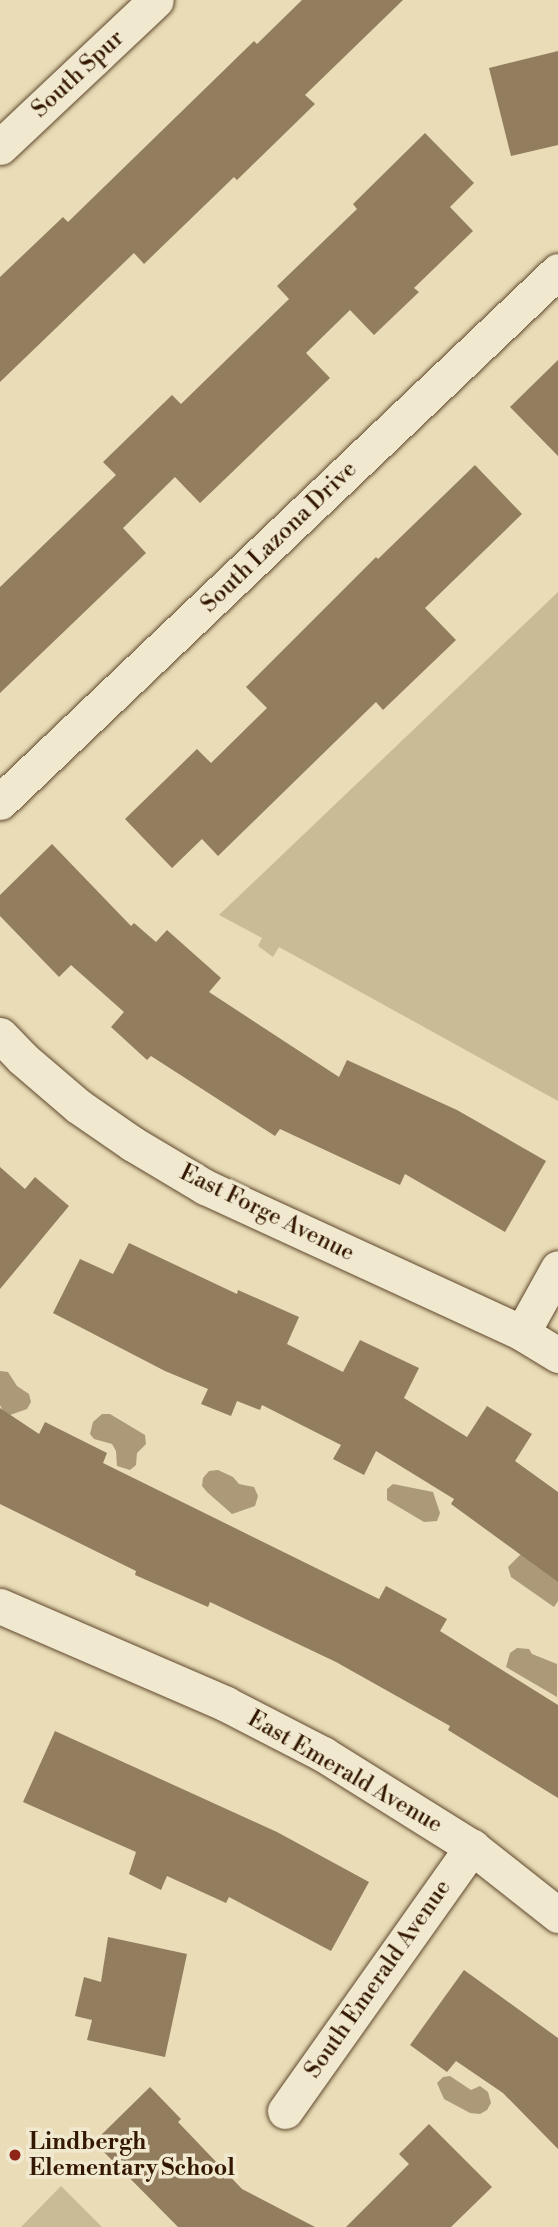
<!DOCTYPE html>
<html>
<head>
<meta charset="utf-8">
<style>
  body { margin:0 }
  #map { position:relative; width:558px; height:2227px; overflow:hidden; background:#e9dcb6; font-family:"Libre Bodoni",serif }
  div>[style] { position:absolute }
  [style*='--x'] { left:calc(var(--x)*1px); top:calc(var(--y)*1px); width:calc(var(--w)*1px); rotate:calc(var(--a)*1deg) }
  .green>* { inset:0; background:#cabb97 }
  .water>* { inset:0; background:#ab9978 }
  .building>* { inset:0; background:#927d5f }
  .roads { filter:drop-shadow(0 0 2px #60482e) drop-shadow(0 0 2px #60482e) }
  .minor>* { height:35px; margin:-17.5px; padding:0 17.5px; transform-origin:17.5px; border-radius:17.5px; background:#f1e8d0 }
  .dots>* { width:19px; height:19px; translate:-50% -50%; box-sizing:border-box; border:4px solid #f1e8d0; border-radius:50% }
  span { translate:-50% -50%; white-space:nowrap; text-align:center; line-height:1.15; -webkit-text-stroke:7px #f1e8d0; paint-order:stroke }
  .street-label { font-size:23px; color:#331700 }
  .poi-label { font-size:23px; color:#331700; font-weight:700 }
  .left { translate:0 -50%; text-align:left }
</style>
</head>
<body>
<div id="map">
  <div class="green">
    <i style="clip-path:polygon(558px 592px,558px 1101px,279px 947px,273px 957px,258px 946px,262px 938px,219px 915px)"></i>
    <i style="clip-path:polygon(61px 2186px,102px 2227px,21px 2227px)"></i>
  </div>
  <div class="water">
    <i style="clip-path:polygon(0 1371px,8px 1372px,17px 1386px,29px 1394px,31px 1402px,27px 1409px,10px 1415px,3px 1411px,0 1405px)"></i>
    <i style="clip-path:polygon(102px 1414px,110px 1414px,145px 1435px,146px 1444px,137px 1453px,136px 1465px,130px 1470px,117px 1466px,116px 1451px,112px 1444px,94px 1439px,90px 1434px,93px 1422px)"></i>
    <i style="clip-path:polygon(218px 1470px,233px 1477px,239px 1484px,254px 1487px,258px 1496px,255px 1506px,232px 1514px,207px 1492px,202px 1486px,203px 1478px,209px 1471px)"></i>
    <i style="clip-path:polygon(393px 1484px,433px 1492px,440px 1513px,437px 1521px,424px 1522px,387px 1500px,387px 1489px)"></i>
    <i style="clip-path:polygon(521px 1554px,558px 1581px,558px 1601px,554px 1607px,511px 1577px,508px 1567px)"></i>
    <i style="clip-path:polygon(517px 1648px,529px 1649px,532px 1654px,557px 1664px,557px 1697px,506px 1667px,510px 1653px)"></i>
    <i style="clip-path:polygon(450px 2076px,471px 2090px,480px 2086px,488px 2092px,491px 2103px,487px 2110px,480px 2114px,470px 2113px,444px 2099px,437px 2083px,443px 2077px)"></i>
  </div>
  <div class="building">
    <i style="clip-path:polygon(302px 0,403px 0,305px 95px,315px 104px,237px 180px,234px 177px,144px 264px,134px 253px,0 382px,0 277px,63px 217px,68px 222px,254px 41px,257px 44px)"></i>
    <i style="clip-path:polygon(558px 51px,558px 145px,511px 156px,489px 68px)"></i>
    <i style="clip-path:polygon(425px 133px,474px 183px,450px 207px,473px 231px,414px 288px,419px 292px,374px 335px,350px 310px,306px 353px,330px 378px,200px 503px,175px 477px,123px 528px,146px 553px,0 693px,0 587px,116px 475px,103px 462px,172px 395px,181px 404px,289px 299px,277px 286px,357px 209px,353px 204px)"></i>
    <i style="clip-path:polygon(558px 360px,558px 456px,510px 407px)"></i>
    <i style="clip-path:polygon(475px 465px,522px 514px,425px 608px,456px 640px,383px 710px,376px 702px,218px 856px,202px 839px,172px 868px,125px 819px,197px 749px,211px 763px,267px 708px,246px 687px,376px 557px,378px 559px)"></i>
    <i style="clip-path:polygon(52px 844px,131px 926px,134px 923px,156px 942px,167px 930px,221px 978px,209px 992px,339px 1077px,347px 1060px,457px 1110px,546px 1161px,505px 1232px,405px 1174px,400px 1185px,280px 1129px,275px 1136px,151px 1056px,147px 1060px,111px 1027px,124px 1012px,71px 965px,59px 977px,0 916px,0 895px)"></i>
    <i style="clip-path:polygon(0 1167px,25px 1189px,35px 1177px,69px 1206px,0 1289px)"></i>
    <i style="clip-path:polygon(129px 1243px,237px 1294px,238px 1290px,299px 1317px,287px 1344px,343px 1372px,360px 1340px,419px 1368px,404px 1398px,467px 1437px,487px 1406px,532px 1434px,515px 1461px,558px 1492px,558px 1582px,451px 1504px,454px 1499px,376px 1451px,364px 1475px,333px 1459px,341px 1445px,262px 1405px,260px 1410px,237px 1401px,231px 1416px,201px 1404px,208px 1389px,165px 1371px,53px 1313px,80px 1259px,113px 1274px)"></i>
    <i style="clip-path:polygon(0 1408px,39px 1434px,45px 1422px,107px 1453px,103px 1463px,379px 1599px,386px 1586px,447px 1619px,440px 1631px,558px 1705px,558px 1798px,448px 1730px,450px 1726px,336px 1662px,210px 1602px,208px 1607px,135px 1575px,136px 1571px,0 1504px)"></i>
    <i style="clip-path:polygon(55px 1731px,277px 1832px,369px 1882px,331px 1951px,229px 1897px,226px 1903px,167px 1876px,161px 1890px,129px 1874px,136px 1852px,23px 1802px)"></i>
    <i style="clip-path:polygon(108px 1937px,187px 1954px,165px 2057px,87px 2040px,92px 2020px,75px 2016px,84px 1977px,101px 1982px)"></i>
    <i style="clip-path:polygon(464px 1970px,558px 2038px,558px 2149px,503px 2093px,456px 2061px,447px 2072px,410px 2045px)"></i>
    <i style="clip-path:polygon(150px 2087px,181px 2119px,178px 2122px,242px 2189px,315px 2227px,178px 2227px,94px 2142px)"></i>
    <i style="clip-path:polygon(429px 2124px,492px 2187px,451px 2227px,346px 2227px,409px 2164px,399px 2154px)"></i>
  </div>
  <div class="roads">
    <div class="minor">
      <i style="--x:0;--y:147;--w:214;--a:-43.3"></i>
      <i style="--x:0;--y:802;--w:770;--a:-43.58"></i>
      <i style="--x:0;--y:1035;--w:32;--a:46"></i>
      <i style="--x:22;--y:1058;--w:74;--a:40.6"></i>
      <i style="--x:78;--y:1106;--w:67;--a:34.6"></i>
      <i style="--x:133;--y:1144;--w:84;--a:30.8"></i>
      <i style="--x:205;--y:1187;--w:349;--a:24.7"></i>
      <i style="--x:522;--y:1333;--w:42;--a:31.4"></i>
      <i style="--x:522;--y:1333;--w:74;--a:-61"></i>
      <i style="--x:0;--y:1606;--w:246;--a:23.4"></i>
      <i style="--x:226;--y:1704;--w:109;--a:27.3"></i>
      <i style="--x:323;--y:1754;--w:176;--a:32"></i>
      <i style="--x:472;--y:1847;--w:110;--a:38.3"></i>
      <i style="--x:285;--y:2111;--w:324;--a:-54.7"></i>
    </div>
  </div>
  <div class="dots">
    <i style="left:15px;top:2155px;background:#8f2418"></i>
  </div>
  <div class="street-label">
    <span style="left:78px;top:74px;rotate:-43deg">South Spur</span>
    <span style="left:279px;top:537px;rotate:-44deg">South Lazona Drive</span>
    <span style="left:267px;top:1213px;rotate:26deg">East Forge Avenue</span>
    <span style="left:345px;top:1772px;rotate:30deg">East Emerald Avenue</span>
    <span style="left:378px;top:1979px;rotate:-55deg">South Emerald Avenue</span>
  </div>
  <div class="poi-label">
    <span class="left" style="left:29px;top:2155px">Lindbergh<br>Elementary School</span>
  </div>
</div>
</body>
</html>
